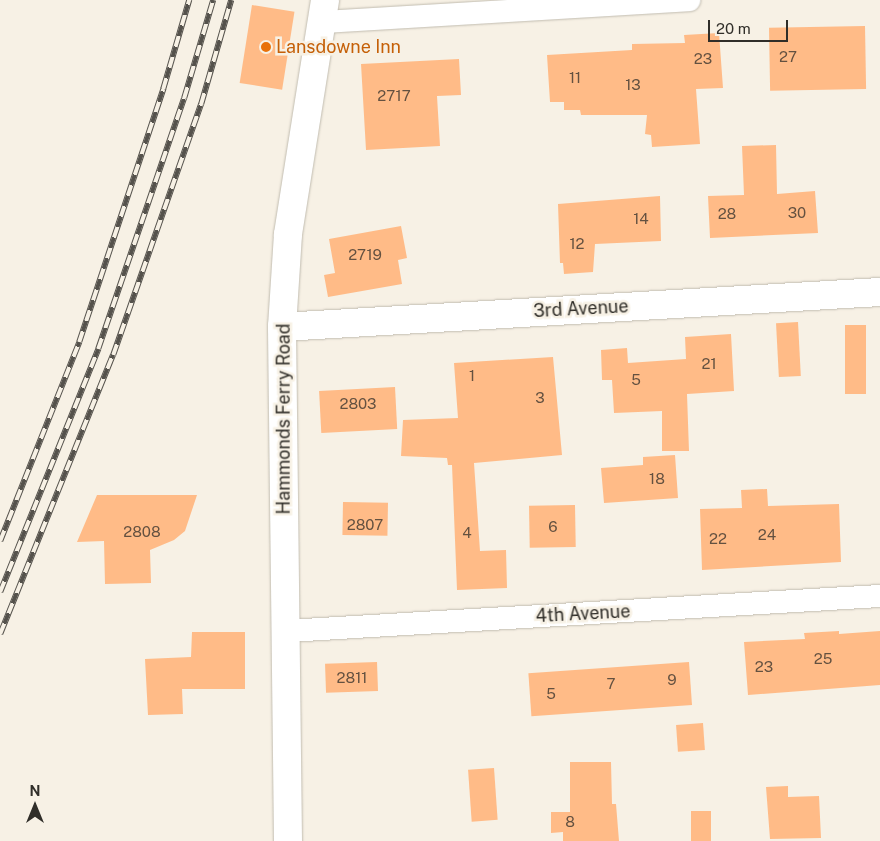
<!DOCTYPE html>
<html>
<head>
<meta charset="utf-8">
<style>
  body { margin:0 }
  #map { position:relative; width:880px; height:841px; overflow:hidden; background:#f7f1e5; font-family:"Public Sans",sans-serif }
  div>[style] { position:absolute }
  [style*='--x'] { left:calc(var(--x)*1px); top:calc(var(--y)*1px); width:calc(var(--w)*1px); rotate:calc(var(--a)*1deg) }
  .building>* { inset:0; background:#ffbb87; transform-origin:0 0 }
  .roads { filter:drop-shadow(0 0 1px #c1bcb0) drop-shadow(0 0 1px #c1bcb0) }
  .minor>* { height:22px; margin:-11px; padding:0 11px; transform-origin:11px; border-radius:11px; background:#fff }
  .tertiary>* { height:28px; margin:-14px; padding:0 14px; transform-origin:14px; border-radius:14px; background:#fff }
  .rail>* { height:5.5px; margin-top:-2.75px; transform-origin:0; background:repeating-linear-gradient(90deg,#f7f1e5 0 11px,#55524c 0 22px); box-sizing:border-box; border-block:1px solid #55524c }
  .dots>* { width:14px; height:14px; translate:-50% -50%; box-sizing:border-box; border:2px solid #f7f1e5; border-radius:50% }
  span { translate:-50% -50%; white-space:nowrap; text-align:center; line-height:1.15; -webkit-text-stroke:5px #f7f1e5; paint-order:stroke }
  .number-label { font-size:15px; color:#645140 }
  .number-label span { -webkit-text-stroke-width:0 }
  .food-label { font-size:18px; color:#c56008 }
  .left { translate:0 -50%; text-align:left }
  .street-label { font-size:18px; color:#302e29 }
  .north { position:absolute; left:10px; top:781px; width:50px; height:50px; -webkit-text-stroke:4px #f7f1e5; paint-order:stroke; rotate:0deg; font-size:14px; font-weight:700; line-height:20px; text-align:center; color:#302e29 }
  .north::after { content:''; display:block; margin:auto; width:18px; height:22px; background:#302e29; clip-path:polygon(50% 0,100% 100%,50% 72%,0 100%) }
  .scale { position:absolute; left:708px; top:20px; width:80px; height:22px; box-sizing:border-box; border:2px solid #302e29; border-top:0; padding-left:6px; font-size:15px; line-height:18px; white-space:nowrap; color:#302e29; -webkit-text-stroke:4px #f7f1e5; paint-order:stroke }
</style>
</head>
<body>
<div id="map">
  <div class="building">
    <i style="left:252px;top:5px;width:43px;height:79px;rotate:9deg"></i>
    <i style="left:865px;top:26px;width:63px;height:96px;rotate:89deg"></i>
    <i style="clip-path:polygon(719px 33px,723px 88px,696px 89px,700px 144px,652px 147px,651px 135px,645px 134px,647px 115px,581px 115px,580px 110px,564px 110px,564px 102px,550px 102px,547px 55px,632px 50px,632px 44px,685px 43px,684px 35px)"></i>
    <i style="clip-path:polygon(459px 59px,461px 95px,437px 96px,440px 146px,366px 150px,361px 64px)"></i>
    <i style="clip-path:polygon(776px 145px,777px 194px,815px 191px,818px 233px,710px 238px,708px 196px,744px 195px,742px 146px)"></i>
    <i style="clip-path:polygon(660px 196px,661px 241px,595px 244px,593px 272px,564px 274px,563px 263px,560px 263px,558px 204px)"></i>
    <i style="clip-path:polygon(401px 226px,407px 258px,398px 260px,402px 284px,328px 297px,324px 275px,335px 273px,329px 239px)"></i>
    <i style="left:798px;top:322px;width:54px;height:22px;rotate:87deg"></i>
    <i style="left:845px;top:325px;width:21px;height:69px"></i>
    <i style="clip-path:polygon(731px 334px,734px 391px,687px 394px,689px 451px,662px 451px,662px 411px,614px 413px,612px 380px,602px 380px,601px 350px,627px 348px,628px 363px,686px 359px,685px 337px)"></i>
    <i style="clip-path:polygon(553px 357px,562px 455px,474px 463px,480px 551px,506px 550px,507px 588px,457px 590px,452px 465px,448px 465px,447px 458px,401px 456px,403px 420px,458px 418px,454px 363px)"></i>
    <i style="left:395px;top:387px;width:42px;height:76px;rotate:87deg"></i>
    <i style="clip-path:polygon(675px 455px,678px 498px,604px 503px,601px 468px,643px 465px,643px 457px)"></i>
    <i style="clip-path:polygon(767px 489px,768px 506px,839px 504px,841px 562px,702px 570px,700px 509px,742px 508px,741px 490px)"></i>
    <i style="clip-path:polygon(97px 495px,197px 495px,185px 531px,174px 540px,150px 550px,151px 583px,105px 584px,104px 541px,77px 542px)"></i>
    <i style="left:343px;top:502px;width:45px;height:33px;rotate:1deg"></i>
    <i style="left:575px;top:505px;width:42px;height:46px;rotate:89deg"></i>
    <i style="clip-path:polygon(839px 631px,839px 634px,880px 631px,880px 685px,748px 695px,744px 642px,805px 639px,804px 633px)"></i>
    <i style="clip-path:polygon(192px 632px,245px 632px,245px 689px,182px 689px,183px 714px,148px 715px,145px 659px,191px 657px)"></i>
    <i style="left:377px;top:662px;width:29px;height:52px;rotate:88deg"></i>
    <i style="left:689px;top:662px;width:43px;height:161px;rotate:86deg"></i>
    <i style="left:703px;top:723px;width:27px;height:27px;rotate:86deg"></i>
    <i style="clip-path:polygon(570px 762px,611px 762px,612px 804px,616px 804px,619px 841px,563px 841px,563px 832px,551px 833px,551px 812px,570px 812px)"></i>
    <i style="left:494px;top:768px;width:52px;height:26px;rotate:86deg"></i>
    <i style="clip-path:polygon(788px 786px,788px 797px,819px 796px,821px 838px,770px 839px,766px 787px)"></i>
    <i style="left:691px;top:811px;width:20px;height:30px"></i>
  </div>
  <div class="roads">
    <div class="minor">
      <i style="--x:322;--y:22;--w:368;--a:-3.4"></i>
      <i style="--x:287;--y:631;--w:594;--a:-3.38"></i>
    </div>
    <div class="tertiary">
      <i style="--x:282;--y:327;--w:599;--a:-3.35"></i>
      <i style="--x:288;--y:841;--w:514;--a:-90.67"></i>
      <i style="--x:282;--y:327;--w:93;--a:-86.3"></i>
      <i style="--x:288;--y:234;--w:237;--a:-81"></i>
    </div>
  </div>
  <div class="rail">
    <i style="--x:0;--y:541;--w:214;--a:-68.3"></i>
    <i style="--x:79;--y:342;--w:267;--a:-71.6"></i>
    <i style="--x:163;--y:89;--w:93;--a:-73.7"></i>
    <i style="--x:0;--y:592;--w:262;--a:-68"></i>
    <i style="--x:98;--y:349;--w:265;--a:-71.1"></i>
    <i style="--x:184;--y:98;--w:102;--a:-73.5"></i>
    <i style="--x:0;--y:634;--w:301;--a:-68"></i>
    <i style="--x:113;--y:355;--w:266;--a:-70.7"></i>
    <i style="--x:201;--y:104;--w:108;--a:-73.9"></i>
  </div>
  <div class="dots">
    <i style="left:266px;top:47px;background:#e8710a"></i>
  </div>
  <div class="number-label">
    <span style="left:788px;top:57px">27</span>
    <span style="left:703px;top:59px">23</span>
    <span style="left:575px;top:78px">11</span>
    <span style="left:633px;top:85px">13</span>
    <span style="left:394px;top:96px">2717</span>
    <span style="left:797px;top:213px">30</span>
    <span style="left:727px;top:214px">28</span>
    <span style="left:641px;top:219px">14</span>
    <span style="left:577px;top:244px">12</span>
    <span style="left:365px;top:255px">2719</span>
    <span style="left:709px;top:364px">21</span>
    <span style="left:472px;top:376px">1</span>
    <span style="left:636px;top:380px">5</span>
    <span style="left:540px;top:398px">3</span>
    <span style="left:358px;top:404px">2803</span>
    <span style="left:657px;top:479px">18</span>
    <span style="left:365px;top:525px">2807</span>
    <span style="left:553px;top:527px">6</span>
    <span style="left:142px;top:532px">2808</span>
    <span style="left:467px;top:533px">4</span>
    <span style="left:767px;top:535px">24</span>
    <span style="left:718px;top:539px">22</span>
    <span style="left:823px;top:659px">25</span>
    <span style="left:764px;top:667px">23</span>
    <span style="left:352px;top:678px">2811</span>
    <span style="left:672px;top:680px">9</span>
    <span style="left:611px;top:684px">7</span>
    <span style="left:551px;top:694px">5</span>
    <span style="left:570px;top:822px">8</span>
  </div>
  <div class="food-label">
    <span class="left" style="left:276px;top:47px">Lansdowne Inn</span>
  </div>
  <div class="street-label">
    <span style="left:581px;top:309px;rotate:-3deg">3rd Avenue</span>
    <span style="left:284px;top:419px;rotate:-90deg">Hammonds Ferry Road</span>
    <span style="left:583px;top:614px;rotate:-3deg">4th Avenue</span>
  </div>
  <div class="north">N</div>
  <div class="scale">20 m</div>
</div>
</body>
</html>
